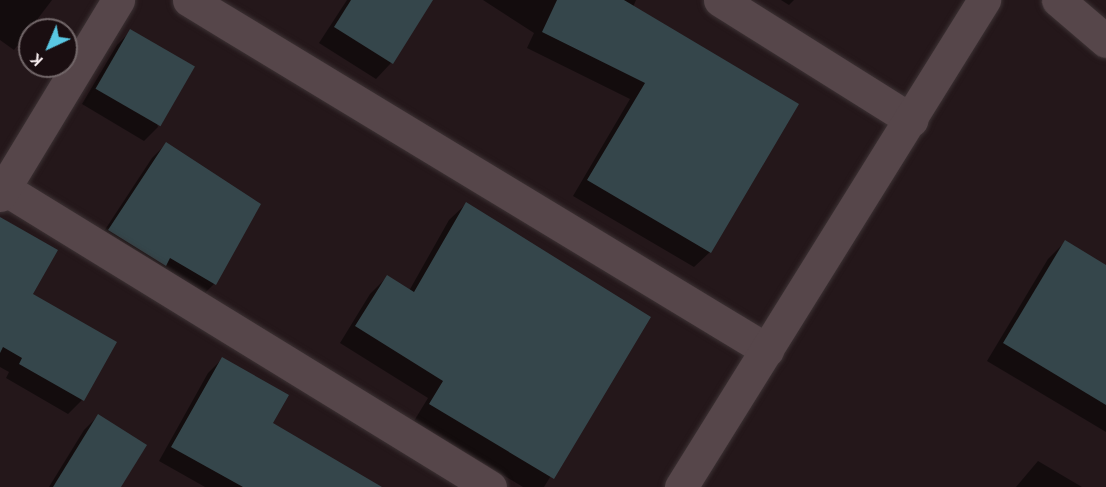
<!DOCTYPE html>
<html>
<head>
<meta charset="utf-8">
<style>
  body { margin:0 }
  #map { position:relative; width:1106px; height:487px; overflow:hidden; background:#24171a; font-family:"Space Grotesk",sans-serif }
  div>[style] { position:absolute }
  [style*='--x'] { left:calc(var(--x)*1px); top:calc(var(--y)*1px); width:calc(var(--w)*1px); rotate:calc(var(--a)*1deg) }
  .shadow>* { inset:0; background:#0007 }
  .building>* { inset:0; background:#35464b; transform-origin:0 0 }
  .roads { filter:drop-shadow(0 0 2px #3c3234) drop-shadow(0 0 2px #3c3234) }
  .minor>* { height:33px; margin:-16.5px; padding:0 16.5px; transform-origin:16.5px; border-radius:16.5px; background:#56464a }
  .tertiary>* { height:33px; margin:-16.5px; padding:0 16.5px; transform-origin:16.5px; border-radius:16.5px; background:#56464a }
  span { translate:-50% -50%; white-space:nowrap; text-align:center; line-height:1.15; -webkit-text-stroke:5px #1a0e11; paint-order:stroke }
  .north { position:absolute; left:18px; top:18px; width:60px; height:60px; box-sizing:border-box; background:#1a0e11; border:2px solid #73686a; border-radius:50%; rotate:224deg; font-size:16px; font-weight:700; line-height:24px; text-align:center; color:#f8eef0 }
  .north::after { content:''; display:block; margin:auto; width:21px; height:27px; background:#59c8e4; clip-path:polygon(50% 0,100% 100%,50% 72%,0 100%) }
</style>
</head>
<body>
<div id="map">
  <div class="shadow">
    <i style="clip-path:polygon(0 0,52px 0,14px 50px,0 40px)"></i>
    <i style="clip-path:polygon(347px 0,431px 0,391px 63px,376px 79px,319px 43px)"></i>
    <i style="clip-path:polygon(483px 0,636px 0,633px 7px,710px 252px,694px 267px,573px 196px,630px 99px,527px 48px,534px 33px)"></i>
    <i style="clip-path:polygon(781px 0,794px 0,789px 5px)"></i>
    <i style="clip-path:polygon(131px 31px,158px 127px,144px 141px,82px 104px,117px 45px)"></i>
    <i style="clip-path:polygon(166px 144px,214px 284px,200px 298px,95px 245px,152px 158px)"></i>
    <i style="clip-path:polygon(466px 204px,649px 317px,544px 487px,523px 487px,414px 421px,428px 398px,340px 343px,370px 294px,387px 277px,409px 291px,449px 220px)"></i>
    <i style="clip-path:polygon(0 219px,31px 295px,115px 343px,82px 400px,68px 414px,6px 378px,9px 372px,0 367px)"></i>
    <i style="clip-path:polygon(1065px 242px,1106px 266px,1106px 432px,987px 361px,1048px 259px)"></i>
    <i style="clip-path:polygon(222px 359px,271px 423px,334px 487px,205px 487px,159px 461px,208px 373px)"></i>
    <i style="clip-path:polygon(98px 416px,119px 487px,49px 487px,84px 430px)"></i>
    <i style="clip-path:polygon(1038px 461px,1082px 487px,1016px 487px)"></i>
  </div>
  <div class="building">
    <i style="clip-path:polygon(351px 0,433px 0,393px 64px,334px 27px)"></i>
    <i style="clip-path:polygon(557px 0,624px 0,799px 104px,711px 253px,587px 180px,645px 83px,542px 32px)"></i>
    <i style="left:130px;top:29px;width:75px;height:69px;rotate:30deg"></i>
    <i style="clip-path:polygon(166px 142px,261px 204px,216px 285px,170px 258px,166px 266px,108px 230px)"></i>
    <i style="clip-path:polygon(466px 202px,651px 317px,554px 479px,429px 404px,443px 381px,355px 326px,387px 275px,414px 292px)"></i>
    <i style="clip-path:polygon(0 217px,58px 250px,33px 294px,117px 342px,84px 401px,19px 364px,22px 358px,3px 347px,0 353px)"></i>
    <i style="clip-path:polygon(1065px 240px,1106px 265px,1106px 405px,1003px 343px)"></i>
    <i style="clip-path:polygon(222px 357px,289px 395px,273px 423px,382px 487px,243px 487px,171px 447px)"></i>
    <i style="clip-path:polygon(98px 414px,147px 445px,121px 487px,53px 487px)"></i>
  </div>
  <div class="roads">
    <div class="minor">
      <i style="--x:189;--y:0;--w:676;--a:31.2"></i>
      <i style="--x:720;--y:0;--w:226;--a:32.1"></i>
      <i style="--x:0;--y:186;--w:575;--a:31.56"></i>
      <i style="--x:0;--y:195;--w:228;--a:-58.8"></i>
    </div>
    <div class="tertiary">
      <i style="--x:1058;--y:0;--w:63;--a:40.5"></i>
      <i style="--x:681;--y:487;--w:574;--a:-58.11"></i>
    </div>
  </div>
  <div class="north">K</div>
</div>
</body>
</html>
